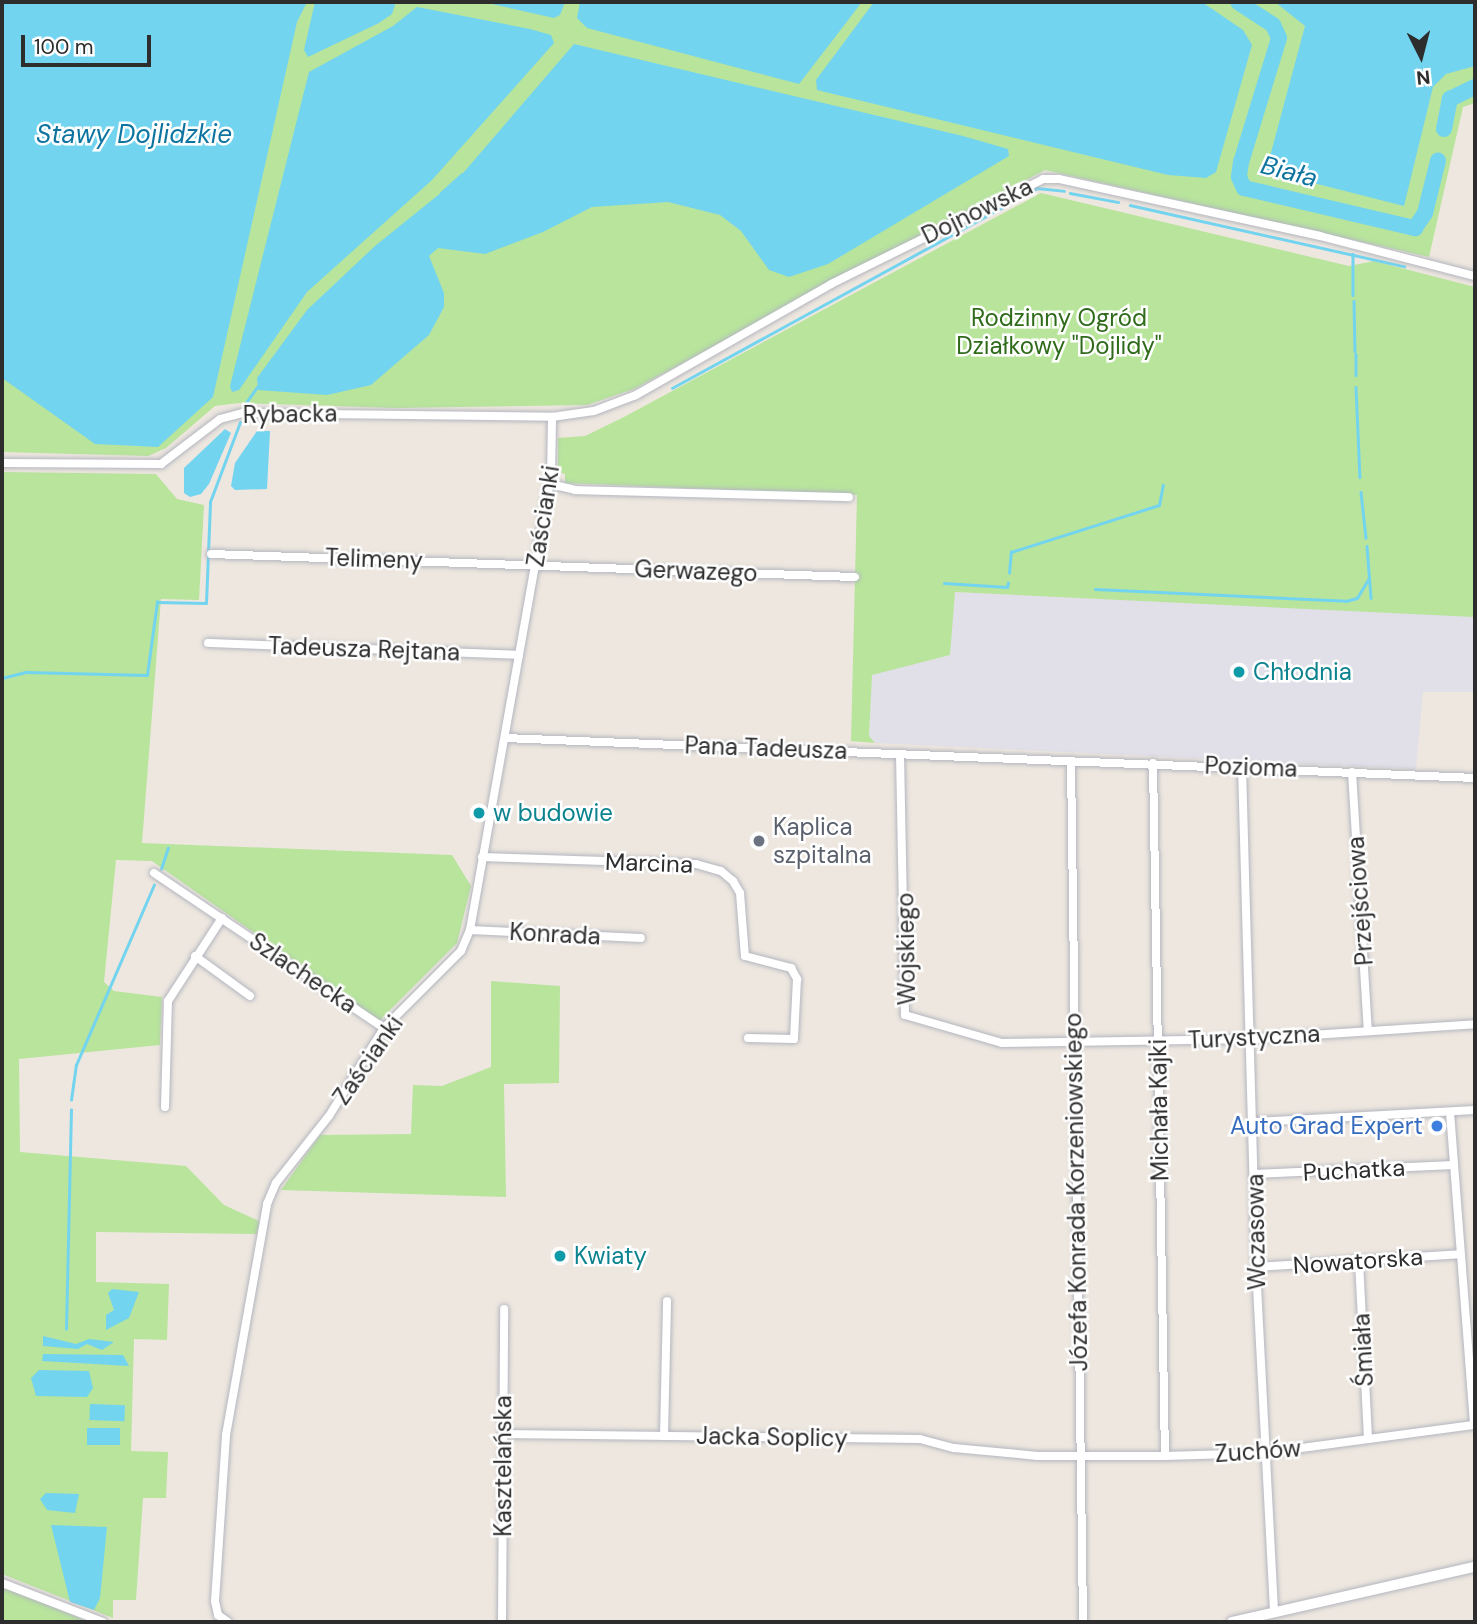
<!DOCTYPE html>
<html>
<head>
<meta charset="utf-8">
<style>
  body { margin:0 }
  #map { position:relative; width:1477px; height:1624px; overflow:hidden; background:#eee7df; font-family:"DM Sans",sans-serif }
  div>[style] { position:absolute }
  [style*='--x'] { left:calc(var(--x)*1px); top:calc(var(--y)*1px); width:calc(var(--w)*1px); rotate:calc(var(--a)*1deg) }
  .industrial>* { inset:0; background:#e1dfe7 }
  .green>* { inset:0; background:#b8e49c }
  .water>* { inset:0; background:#73d4ef; transform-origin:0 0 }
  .stream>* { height:2.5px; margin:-1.25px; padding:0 1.25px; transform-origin:1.25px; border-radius:1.25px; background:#73d4ef }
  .river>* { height:16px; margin:-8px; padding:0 8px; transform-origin:8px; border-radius:8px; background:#73d4ef }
  .roads { filter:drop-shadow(0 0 2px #b3b6c0) drop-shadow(0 0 2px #b3b6c0) }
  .minor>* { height:8px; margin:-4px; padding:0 4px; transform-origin:4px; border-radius:4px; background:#fff }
  .tertiary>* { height:10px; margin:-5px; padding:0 5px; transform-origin:5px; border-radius:5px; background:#fff }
  .dots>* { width:19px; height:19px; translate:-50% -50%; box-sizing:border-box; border:4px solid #fff; border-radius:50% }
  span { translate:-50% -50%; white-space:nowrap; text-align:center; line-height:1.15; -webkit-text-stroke:5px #fff; paint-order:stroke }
  .street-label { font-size:24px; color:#2d2d2d }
  .park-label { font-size:24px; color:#2f6b1b }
  .culture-label { font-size:24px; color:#0d838f }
  .left { translate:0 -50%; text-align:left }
  .worship-label { font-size:24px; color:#5b616d }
  .shop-label { font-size:24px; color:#366cbe }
  .right { translate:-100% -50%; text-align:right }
  .water-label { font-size:26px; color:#0d74a0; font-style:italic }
  .frame { position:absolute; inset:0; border:4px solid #2d2d2d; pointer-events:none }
  .north { position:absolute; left:1386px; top:21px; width:70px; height:70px; -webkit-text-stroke:5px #fff; paint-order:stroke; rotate:174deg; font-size:19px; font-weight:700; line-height:28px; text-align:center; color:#2d2d2d }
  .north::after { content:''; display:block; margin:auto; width:24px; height:32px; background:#2d2d2d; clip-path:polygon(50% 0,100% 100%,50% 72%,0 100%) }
  .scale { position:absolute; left:21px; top:35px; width:130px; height:32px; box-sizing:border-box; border:4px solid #2d2d2d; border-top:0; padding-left:9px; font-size:21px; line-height:24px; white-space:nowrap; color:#2d2d2d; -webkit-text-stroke:5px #fff; paint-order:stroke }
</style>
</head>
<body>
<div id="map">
  <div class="industrial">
    <i style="clip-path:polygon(954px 592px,1475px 616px,1475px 692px,1423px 692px,1416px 769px,875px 743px,869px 736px,872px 674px,950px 655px)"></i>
  </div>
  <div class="green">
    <i style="clip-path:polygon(2px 2px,1475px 2px,1475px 103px,1463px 107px,1429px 257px,1045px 170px,634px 389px,587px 405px,395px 408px,239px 403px,215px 406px,166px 448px,148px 456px,2px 452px)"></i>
    <i style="clip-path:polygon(1041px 193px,1349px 266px,1374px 261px,1475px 287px,1475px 617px,955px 592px,950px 655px,872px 675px,869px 736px,875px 743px,851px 741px,857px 495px,565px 483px,565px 474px,558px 472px,558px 438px,585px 436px,622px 418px)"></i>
    <i style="clip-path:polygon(2px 472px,156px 474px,177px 499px,204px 505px,199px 600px,161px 599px,142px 843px,452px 855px,471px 886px,457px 943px,379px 1021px,152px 861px,116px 860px,104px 982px,114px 991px,162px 997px,160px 1045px,19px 1059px,20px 1152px,186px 1166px,224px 1205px,259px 1221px,257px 1234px,96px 1232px,96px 1282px,169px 1284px,167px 1340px,134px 1339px,131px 1451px,168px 1452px,166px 1498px,143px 1498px,136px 1600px,113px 1600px,113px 1618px,2px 1574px)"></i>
    <i style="clip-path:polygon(491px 981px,560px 986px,559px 1083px,504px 1084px,506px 1197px,281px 1190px,320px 1135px,411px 1134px,413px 1085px,442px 1086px,491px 1067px)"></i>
    <i style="clip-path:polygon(2px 1587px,28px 1597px,89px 1622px,2px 1622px)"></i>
  </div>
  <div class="water">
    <i style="clip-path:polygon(2px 2px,307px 2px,297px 22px,213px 397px,158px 447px,95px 444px,2px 378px)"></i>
    <i style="clip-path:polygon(315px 2px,393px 2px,395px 5px,392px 14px,379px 23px,308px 57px,304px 50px)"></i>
    <i style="clip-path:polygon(483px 2px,565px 2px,560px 15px,554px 18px)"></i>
    <i style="clip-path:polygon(580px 2px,862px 2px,799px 84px,587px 28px,577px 18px)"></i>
    <i style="clip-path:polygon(874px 2px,1202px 2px,1243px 30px,1252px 45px,1216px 172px,1206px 178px,1168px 175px,817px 90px,816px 80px)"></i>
    <i style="clip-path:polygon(1275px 2px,1475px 2px,1475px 66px,1446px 74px,1433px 87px,1404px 206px,1266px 171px,1305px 26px)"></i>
    <i style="clip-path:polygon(417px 7px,530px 29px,551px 35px,554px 43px,432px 180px,307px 292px,239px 390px,232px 392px,230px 386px,309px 72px,393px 26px)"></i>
    <i style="clip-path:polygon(574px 44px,963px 136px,1008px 149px,1009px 156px,828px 264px,789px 277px,769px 270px,741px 231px,720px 215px,668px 202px,592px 207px,543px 232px,485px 254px,438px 248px,429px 256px,444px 293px,444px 307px,429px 335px,371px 385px,327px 395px,258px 390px,257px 378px,307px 310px,375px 246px,458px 179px)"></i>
    <i style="clip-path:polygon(225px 429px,231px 433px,209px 484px,201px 494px,190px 497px,184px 493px,184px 468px)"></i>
    <i style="clip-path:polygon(257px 431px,270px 431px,267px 489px,235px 490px,231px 486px,235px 463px)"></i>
    <i style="clip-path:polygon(112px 1289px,139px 1292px,129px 1318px,106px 1330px,106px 1315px,114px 1310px,108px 1293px)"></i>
    <i style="clip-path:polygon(43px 1336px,76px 1344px,89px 1339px,114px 1342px,102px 1350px,87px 1344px,78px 1349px,43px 1346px)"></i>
    <i style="clip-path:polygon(43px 1354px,123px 1355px,129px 1366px,42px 1361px)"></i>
    <i style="clip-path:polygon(39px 1370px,89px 1371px,93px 1388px,87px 1397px,36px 1396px,31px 1378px)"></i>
    <i style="left:90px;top:1404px;width:35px;height:16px;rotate:2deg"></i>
    <i style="left:87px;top:1428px;width:33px;height:17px"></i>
    <i style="clip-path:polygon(46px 1493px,79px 1494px,75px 1513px,47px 1510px,40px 1499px)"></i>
    <i style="clip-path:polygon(51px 1525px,107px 1527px,100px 1598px,94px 1610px,70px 1602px)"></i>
  </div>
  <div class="stream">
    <i style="--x:441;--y:193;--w:28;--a:-42"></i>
    <i style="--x:1070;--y:193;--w:49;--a:10.6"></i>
    <i style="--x:1130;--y:205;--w:281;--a:12.6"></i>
    <i style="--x:1356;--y:221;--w:3;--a:-72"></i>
    <i style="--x:1353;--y:254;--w:41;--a:90"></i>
    <i style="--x:1354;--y:301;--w:50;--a:88.9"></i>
    <i style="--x:1356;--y:354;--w:21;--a:90"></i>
    <i style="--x:1356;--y:387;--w:90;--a:87.5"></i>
    <i style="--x:672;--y:388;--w:416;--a:-28.7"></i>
    <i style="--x:1037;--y:188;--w:27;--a:6"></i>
    <i style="--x:243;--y:407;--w:24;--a:-55"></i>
    <i style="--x:1361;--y:492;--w:46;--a:83.8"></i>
    <i style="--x:1367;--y:546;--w:52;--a:85.6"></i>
    <i style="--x:1009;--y:573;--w:21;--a:-85"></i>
    <i style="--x:1011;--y:552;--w:155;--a:-17.6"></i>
    <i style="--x:1159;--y:505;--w:20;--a:-79"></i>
    <i style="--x:944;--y:583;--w:63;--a:3.6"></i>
    <i style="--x:1007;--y:587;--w:4;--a:-76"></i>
    <i style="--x:1095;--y:589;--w:251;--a:2.7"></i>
    <i style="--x:1346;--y:601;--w:11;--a:-15"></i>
    <i style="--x:1357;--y:598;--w:23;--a:-59"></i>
    <i style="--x:2;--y:678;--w:25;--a:-14"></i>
    <i style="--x:26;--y:672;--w:121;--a:1.4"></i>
    <i style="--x:147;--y:675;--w:74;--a:-82.2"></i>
    <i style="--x:157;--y:602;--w:49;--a:1.2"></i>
    <i style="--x:206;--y:603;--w:101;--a:-87.7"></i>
    <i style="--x:210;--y:502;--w:85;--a:-69.4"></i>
    <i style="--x:161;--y:869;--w:22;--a:-72"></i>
    <i style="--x:71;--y:1100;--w:35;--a:-82"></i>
    <i style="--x:76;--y:1065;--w:196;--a:-66.6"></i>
    <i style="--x:66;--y:1329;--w:219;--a:-88.7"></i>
  </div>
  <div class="river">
    <i style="--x:1238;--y:2;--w:42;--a:33.3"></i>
    <i style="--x:1273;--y:25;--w:14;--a:65"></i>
    <i style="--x:1279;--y:38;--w:130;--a:107"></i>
    <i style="--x:1241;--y:162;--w:15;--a:98"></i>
    <i style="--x:1239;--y:177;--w:12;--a:66"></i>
    <i style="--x:1244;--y:188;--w:176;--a:13.2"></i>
    <i style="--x:1415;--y:228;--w:18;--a:-56"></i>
    <i style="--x:1425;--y:213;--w:54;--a:-76"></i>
    <i style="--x:1444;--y:129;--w:31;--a:-79"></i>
    <i style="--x:1450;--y:99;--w:28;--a:-26"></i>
  </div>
  <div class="roads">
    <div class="minor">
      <i style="--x:552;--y:417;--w:42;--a:-8.1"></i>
      <i style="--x:594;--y:411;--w:45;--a:-20.9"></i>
      <i style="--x:636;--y:395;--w:224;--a:-29.6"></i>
      <i style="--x:831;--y:284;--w:237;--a:-26.3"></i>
      <i style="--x:1043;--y:179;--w:16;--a:0"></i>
      <i style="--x:1059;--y:179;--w:267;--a:12.3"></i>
      <i style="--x:1320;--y:236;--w:160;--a:14.5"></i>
      <i style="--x:2;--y:463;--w:159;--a:0.4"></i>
      <i style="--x:161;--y:464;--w:74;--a:-37.3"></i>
      <i style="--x:220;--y:419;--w:24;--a:-15"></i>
      <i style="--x:243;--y:413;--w:309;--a:0.7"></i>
      <i style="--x:550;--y:484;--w:26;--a:13"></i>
      <i style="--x:575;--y:490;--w:274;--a:1.5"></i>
      <i style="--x:211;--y:554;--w:644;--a:2.05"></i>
      <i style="--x:208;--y:643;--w:311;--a:2.2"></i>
      <i style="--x:505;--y:738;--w:971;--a:2.36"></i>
      <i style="--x:900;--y:754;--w:261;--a:88.9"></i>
      <i style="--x:905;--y:1015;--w:101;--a:16.1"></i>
      <i style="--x:1002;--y:1043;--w:250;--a:-0.9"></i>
      <i style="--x:1252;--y:1039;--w:224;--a:-3.8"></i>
      <i style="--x:1071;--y:761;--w:861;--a:89.2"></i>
      <i style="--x:1153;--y:763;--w:693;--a:89.01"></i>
      <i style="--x:1242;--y:767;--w:500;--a:88.4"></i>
      <i style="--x:1256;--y:1267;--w:346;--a:87"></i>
      <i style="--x:1352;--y:772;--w:258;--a:86.5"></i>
      <i style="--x:482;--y:857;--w:214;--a:1.9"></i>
      <i style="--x:696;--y:864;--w:26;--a:16"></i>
      <i style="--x:721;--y:871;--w:16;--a:40"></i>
      <i style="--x:733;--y:881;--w:14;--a:60"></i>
      <i style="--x:740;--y:893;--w:63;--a:85.5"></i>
      <i style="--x:745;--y:956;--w:48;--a:14.6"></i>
      <i style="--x:791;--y:968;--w:13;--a:61"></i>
      <i style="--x:797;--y:979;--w:60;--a:92.9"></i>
      <i style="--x:794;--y:1039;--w:46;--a:-178.8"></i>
      <i style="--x:154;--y:873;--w:277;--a:34"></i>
      <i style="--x:470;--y:930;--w:171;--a:2.7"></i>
      <i style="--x:195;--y:956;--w:68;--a:36"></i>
      <i style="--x:165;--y:1107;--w:106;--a:-88.4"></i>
      <i style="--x:168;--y:1001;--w:99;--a:-57"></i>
      <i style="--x:1450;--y:1112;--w:314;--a:85.6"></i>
      <i style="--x:1255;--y:1122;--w:220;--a:-3.1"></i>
      <i style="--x:1254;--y:1174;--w:200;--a:-2.6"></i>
      <i style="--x:1359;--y:1261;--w:178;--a:87.1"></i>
      <i style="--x:1256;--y:1267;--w:204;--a:-3.6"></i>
      <i style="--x:503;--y:1434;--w:417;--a:0.7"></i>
      <i style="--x:920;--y:1439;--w:35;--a:15"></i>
      <i style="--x:954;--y:1448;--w:84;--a:5.4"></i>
      <i style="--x:1038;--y:1456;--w:127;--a:0"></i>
      <i style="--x:1165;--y:1456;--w:99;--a:-1.7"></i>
      <i style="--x:1264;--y:1453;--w:213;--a:-7.6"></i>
      <i style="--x:664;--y:1436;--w:135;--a:-88.7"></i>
      <i style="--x:2;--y:1583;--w:108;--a:21.1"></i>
      <i style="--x:228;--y:1622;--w:12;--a:-145"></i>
      <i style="--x:218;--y:1615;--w:14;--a:-102"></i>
      <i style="--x:215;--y:1601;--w:166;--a:-86.2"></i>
      <i style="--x:226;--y:1435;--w:235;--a:-79.9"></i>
      <i style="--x:267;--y:1204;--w:23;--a:-67"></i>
      <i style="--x:276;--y:1183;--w:85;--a:-51.7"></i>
      <i style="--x:329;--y:1116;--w:104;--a:-58"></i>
      <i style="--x:384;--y:1028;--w:109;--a:-45"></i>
      <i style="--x:461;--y:951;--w:23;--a:-67"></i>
      <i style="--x:470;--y:930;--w:460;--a:-79.9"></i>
      <i style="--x:551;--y:477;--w:60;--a:-89"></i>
      <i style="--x:502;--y:1622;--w:313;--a:-89.6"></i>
    </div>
    <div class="tertiary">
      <i style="--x:1232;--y:1622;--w:249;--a:-12.8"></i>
    </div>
  </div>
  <div class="dots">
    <i style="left:1239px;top:672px;background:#0f9aa8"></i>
    <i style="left:479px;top:813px;background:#0f9aa8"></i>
    <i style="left:759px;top:841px;background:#6b7280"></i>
    <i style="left:1437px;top:1126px;background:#3f7fe0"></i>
    <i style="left:560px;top:1256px;background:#0f9aa8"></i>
  </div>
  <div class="street-label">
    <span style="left:977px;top:211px;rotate:-26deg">Dojnowska</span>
    <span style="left:290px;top:414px;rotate:-1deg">Rybacka</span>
    <span style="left:543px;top:516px;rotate:-81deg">Zaścianki</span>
    <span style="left:374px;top:559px;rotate:2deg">Telimeny</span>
    <span style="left:696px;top:571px;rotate:2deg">Gerwazego</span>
    <span style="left:364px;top:649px;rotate:2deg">Tadeusza Rejtana</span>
    <span style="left:766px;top:748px;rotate:2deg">Pana Tadeusza</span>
    <span style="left:1251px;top:767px;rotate:2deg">Pozioma</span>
    <span style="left:649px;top:863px;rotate:2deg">Marcina</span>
    <span style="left:1360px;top:901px;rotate:-94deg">Przejściowa</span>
    <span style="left:555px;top:934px;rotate:3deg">Konrada</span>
    <span style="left:906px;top:949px;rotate:-91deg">Wojskiego</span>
    <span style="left:303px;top:973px;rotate:34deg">Szlachecka</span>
    <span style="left:1254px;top:1037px;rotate:-3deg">Turystyczna</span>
    <span style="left:368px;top:1060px;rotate:-55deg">Zaścianki</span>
    <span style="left:1159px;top:1110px;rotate:-91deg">Michała Kajki</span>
    <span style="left:1354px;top:1170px;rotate:-3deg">Puchatka</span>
    <span style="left:1076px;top:1192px;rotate:-91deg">Józefa Konrada Korzeniowskiego</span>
    <span style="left:1256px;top:1232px;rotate:-91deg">Wczasowa</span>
    <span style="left:1358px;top:1261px;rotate:-4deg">Nowatorska</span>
    <span style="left:1363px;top:1350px;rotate:-93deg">Śmiała</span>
    <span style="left:772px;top:1437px;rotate:1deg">Jacka Soplicy</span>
    <span style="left:1258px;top:1451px;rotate:-4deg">Zuchów</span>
    <span style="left:503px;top:1466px;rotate:-90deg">Kasztelańska</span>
  </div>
  <div class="park-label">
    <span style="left:1059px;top:332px">Rodzinny Ogród<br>Działkowy "Dojlidy"</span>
  </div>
  <div class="culture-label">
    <span class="left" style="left:1253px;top:672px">Chłodnia</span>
    <span class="left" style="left:493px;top:813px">w budowie</span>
    <span class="left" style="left:574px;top:1256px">Kwiaty</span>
  </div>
  <div class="worship-label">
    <span class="left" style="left:773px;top:841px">Kaplica<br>szpitalna</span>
  </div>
  <div class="shop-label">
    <span class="right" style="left:1423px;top:1126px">Auto Grad Expert</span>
  </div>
  <div class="water-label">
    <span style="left:134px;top:135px">Stawy Dojlidzkie</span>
    <span style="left:1289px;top:172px;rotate:15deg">Biała</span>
  </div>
  <div class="frame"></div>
  <div class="north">N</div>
  <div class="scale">100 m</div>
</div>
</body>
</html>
